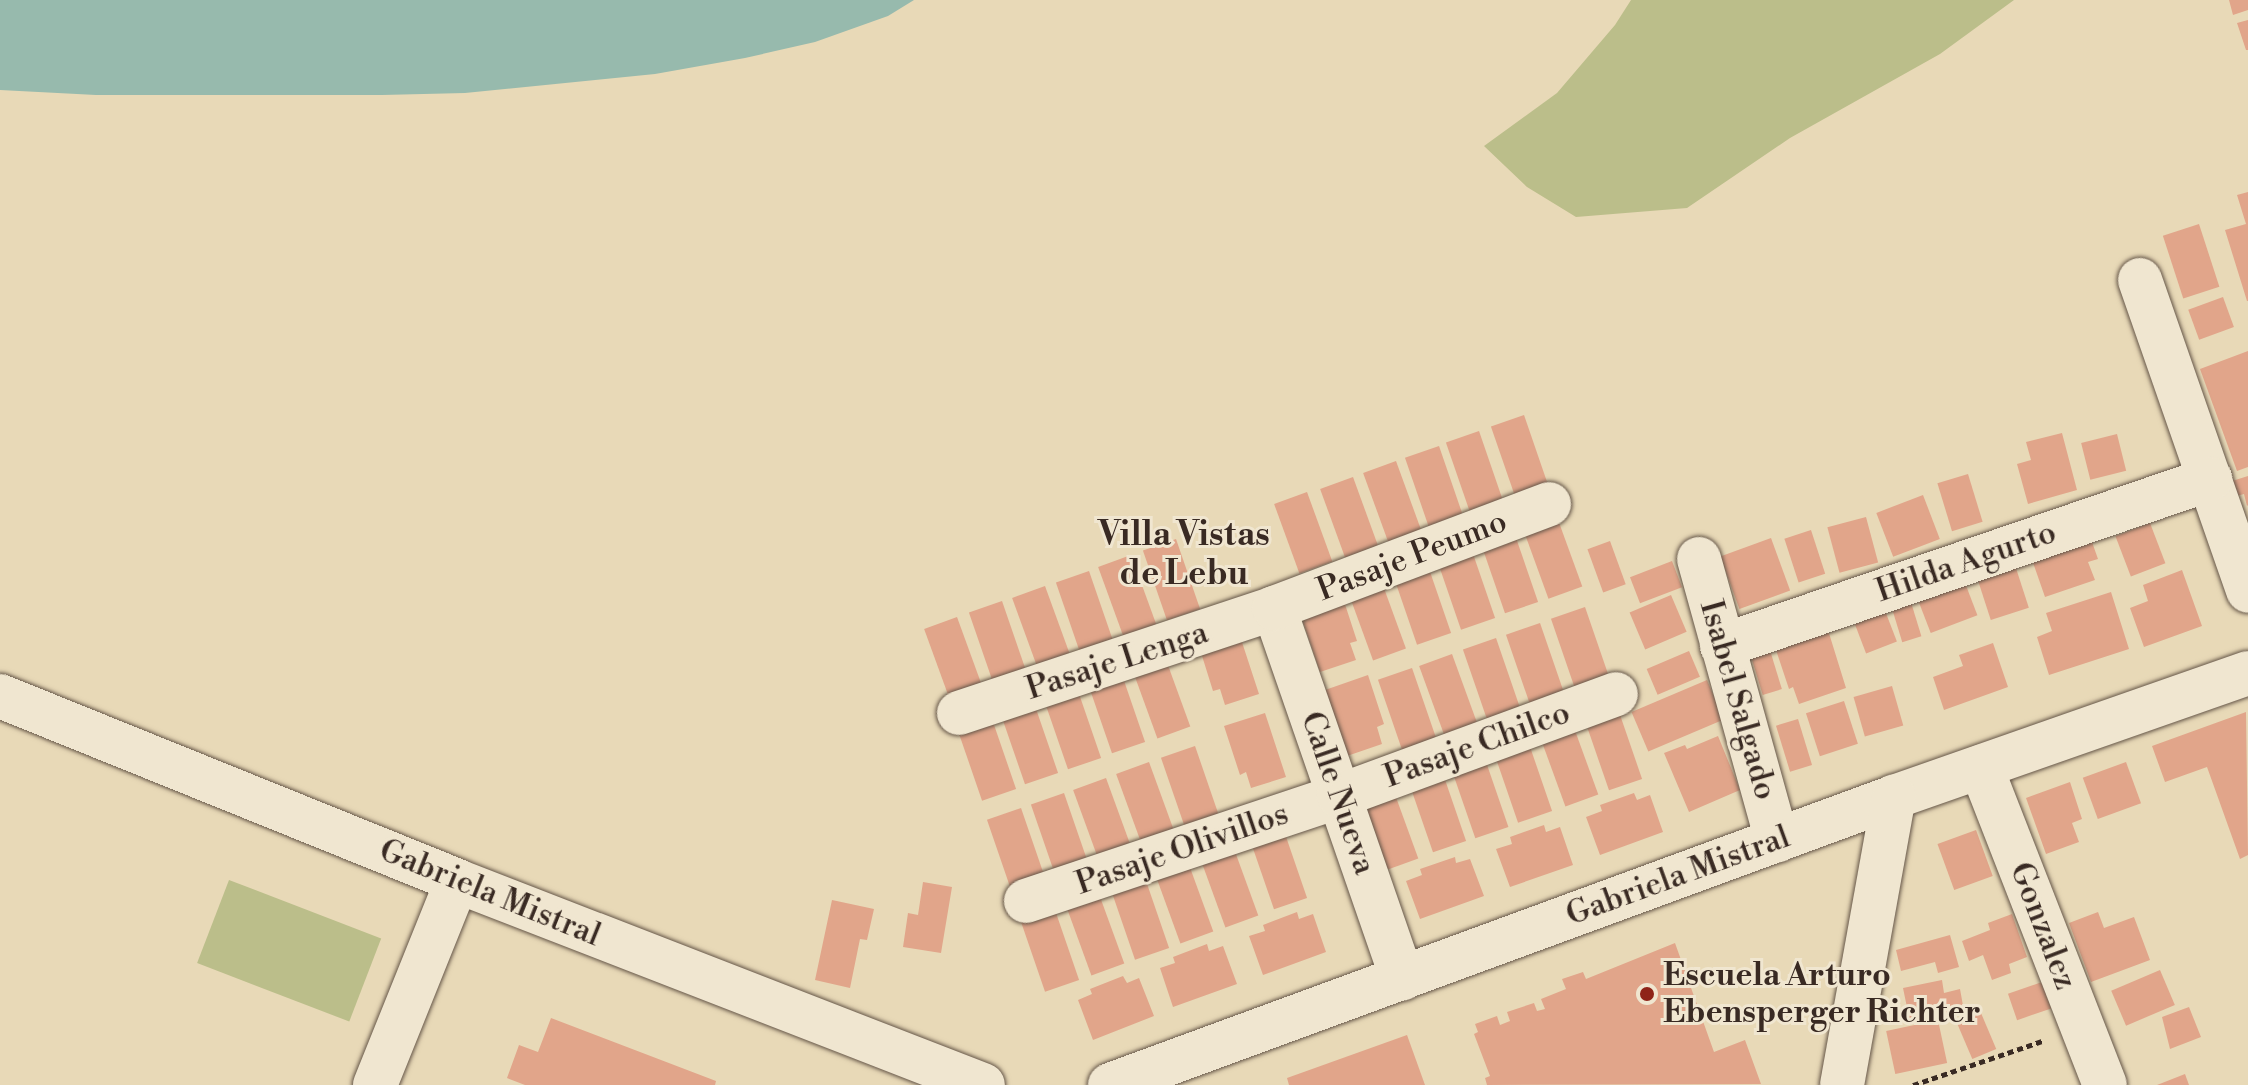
<!DOCTYPE html>
<html>
<head>
<meta charset="utf-8">
<style>
  body { margin:0 }
  #map { position:relative; width:2248px; height:1085px; overflow:hidden; background:#e8d9b7; font-family:"Libre Bodoni",serif }
  div>[style] { position:absolute }
  [style*='--x'] { left:calc(var(--x)*1px); top:calc(var(--y)*1px); width:calc(var(--w)*1px); rotate:calc(var(--a)*1deg) }
  .green>* { inset:0; background:#bbbe8a; transform-origin:0 0 }
  .water>* { inset:0; background:#97baad }
  .building>* { inset:0; background:#e1a58a; transform-origin:0 0 }
  .path>* { height:5px; margin-top:-2.5px; transform-origin:0; background:repeating-linear-gradient(90deg,#392a23 0 6px,transparent 0 10px) }
  .roads { filter:drop-shadow(0 0 2px #655648) drop-shadow(0 0 2px #655648) }
  .minor>* { height:44px; margin:-22px; padding:0 22px; transform-origin:22px; border-radius:22px; background:#f0e6d0 }
  .dots>* { width:22px; height:22px; translate:-50% -50%; box-sizing:border-box; border:4px solid #f0e6d0; border-radius:50% }
  span { translate:-50% -50%; white-space:nowrap; text-align:center; line-height:1.15; -webkit-text-stroke:6px #f0e6d0; paint-order:stroke }
  .street-label { font-size:32px; color:#392a23 }
  .poi-label { font-size:32px; color:#392a23; font-weight:700 }
  .left { translate:0 -50%; text-align:left }
  .neighbourhood-label { font-size:34px; color:#392a23; font-weight:700 }
</style>
</head>
<body>
<div id="map">
  <div class="green">
    <i style="clip-path:polygon(1631px 0,2014px 0,1940px 54px,1790px 138px,1687px 208px,1576px 217px,1527px 187px,1484px 146px,1557px 93px,1615px 25px)"></i>
    <i style="left:229px;top:880px;width:163px;height:89px;rotate:21deg"></i>
  </div>
  <div class="water">
    <i style="clip-path:polygon(0 0,914px 0,888px 16px,815px 42px,745px 58px,655px 74px,465px 93px,382px 95px,96px 95px,0 90px)"></i>
  </div>
  <div class="building">
    <i style="clip-path:polygon(2229px 0,2248px 0,2248px 10px,2233px 15px)"></i>
    <i style="clip-path:polygon(2248px 20px,2248px 50px,2246px 50px,2237px 23px)"></i>
    <i style="clip-path:polygon(2248px 192px,2248px 301px,2247px 301px,2225px 230px,2246px 224px,2237px 195px)"></i>
    <i style="left:2199px;top:224px;width:66px;height:38px;rotate:72deg"></i>
    <i style="left:2223px;top:297px;width:32px;height:37px;rotate:70deg"></i>
    <i style="clip-path:polygon(2248px 351px,2248px 467px,2237px 471px,2200px 369px)"></i>
    <i style="left:1524px;top:415px;width:74px;height:35px;rotate:71deg"></i>
    <i style="left:1479px;top:431px;width:74px;height:35px;rotate:71deg"></i>
    <i style="clip-path:polygon(2062px 433px,2077px 490px,2028px 504px,2017px 464px,2031px 460px,2026px 442px)"></i>
    <i style="left:2117px;top:434px;width:38px;height:37px;rotate:76deg"></i>
    <i style="left:1439px;top:446px;width:74px;height:36px;rotate:71deg"></i>
    <i style="left:1396px;top:461px;width:74px;height:35px;rotate:70deg"></i>
    <i style="left:1968px;top:474px;width:50px;height:32px;rotate:73deg"></i>
    <i style="clip-path:polygon(2248px 476px,2248px 505px,2247px 506px,2244px 494px,2233px 497px,2229px 482px)"></i>
    <i style="left:1353px;top:477px;width:73px;height:35px;rotate:70deg"></i>
    <i style="left:1307px;top:492px;width:74px;height:35px;rotate:70deg"></i>
    <i style="left:1923px;top:495px;width:47px;height:50px;rotate:69deg"></i>
    <i style="left:1557px;top:517px;width:74px;height:36px;rotate:70deg"></i>
    <i style="left:1866px;top:517px;width:47px;height:40px;rotate:75deg"></i>
    <i style="left:2150px;top:523px;width:43px;height:37px;rotate:69deg"></i>
    <i style="left:1811px;top:530px;width:46px;height:28px;rotate:72deg"></i>
    <i style="left:1514px;top:532px;width:74px;height:35px;rotate:71deg"></i>
    <i style="left:1771px;top:538px;width:56px;height:54px;rotate:70deg"></i>
    <i style="left:1176px;top:539px;width:74px;height:35px;rotate:71deg"></i>
    <i style="left:1610px;top:541px;width:46px;height:24px;rotate:70deg"></i>
    <i style="clip-path:polygon(2092px 542px,2098px 559px,2088px 562px,2095px 580px,2045px 597px,2030px 554px)"></i>
    <i style="left:1471px;top:548px;width:74px;height:36px;rotate:71deg"></i>
    <i style="left:1131px;top:555px;width:74px;height:35px;rotate:70deg"></i>
    <i style="left:1672px;top:561px;width:28px;height:45px;rotate:69deg"></i>
    <i style="left:2014px;top:562px;width:48px;height:40px;rotate:72deg"></i>
    <i style="left:1427px;top:563px;width:74px;height:36px;rotate:71deg"></i>
    <i style="clip-path:polygon(2182px 570px,2202px 626px,2144px 647px,2130px 608px,2148px 601px,2143px 585px)"></i>
    <i style="left:1089px;top:571px;width:73px;height:35px;rotate:71deg"></i>
    <i style="left:1962px;top:575px;width:43px;height:50px;rotate:69deg"></i>
    <i style="left:1381px;top:580px;width:73px;height:35px;rotate:70deg"></i>
    <i style="left:1045px;top:586px;width:74px;height:35px;rotate:70deg"></i>
    <i style="clip-path:polygon(1341px 592px,1357px 641px,1350px 643px,1356px 660px,1320px 672px,1298px 607px)"></i>
    <i style="clip-path:polygon(2111px 592px,2129px 649px,2049px 675px,2037px 637px,2052px 631px,2046px 613px)"></i>
    <i style="left:1671px;top:595px;width:40px;height:45px;rotate:67deg"></i>
    <i style="left:1910px;top:599px;width:39px;height:20px;rotate:73deg"></i>
    <i style="left:1002px;top:601px;width:72px;height:35px;rotate:71deg"></i>
    <i style="left:1585px;top:607px;width:74px;height:36px;rotate:71deg"></i>
    <i style="left:1884px;top:608px;width:36px;height:33px;rotate:69deg"></i>
    <i style="left:957px;top:617px;width:74px;height:35px;rotate:70deg"></i>
    <i style="left:1540px;top:623px;width:74px;height:36px;rotate:71deg"></i>
    <i style="clip-path:polygon(1238px 630px,1259px 694px,1225px 705px,1220px 689px,1213px 691px,1198px 643px)"></i>
    <i style="clip-path:polygon(1828px 630px,1846px 688px,1799px 704px,1793px 687px,1789px 689px,1775px 647px)"></i>
    <i style="left:1496px;top:638px;width:75px;height:35px;rotate:71deg"></i>
    <i style="clip-path:polygon(1993px 643px,2008px 687px,1944px 710px,1933px 677px,1963px 666px,1959px 655px)"></i>
    <i style="left:1769px;top:647px;width:44px;height:20px;rotate:73deg"></i>
    <i style="left:1689px;top:651px;width:28px;height:46px;rotate:67deg"></i>
    <i style="left:1452px;top:654px;width:74px;height:35px;rotate:70deg"></i>
    <i style="left:1165px;top:657px;width:74px;height:35px;rotate:70deg"></i>
    <i style="left:1412px;top:668px;width:74px;height:36px;rotate:71deg"></i>
    <i style="left:1121px;top:672px;width:74px;height:35px;rotate:71deg"></i>
    <i style="clip-path:polygon(1368px 675px,1384px 724px,1377px 727px,1382px 744px,1347px 756px,1325px 690px)"></i>
    <i style="left:1707px;top:680px;width:43px;height:82px;rotate:67deg"></i>
    <i style="left:1892px;top:686px;width:41px;height:40px;rotate:74deg"></i>
    <i style="left:1077px;top:688px;width:74px;height:35px;rotate:71deg"></i>
    <i style="left:1844px;top:701px;width:45px;height:40px;rotate:72deg"></i>
    <i style="left:1034px;top:703px;width:74px;height:35px;rotate:71deg"></i>
    <i style="left:1618px;top:709px;width:74px;height:35px;rotate:71deg"></i>
    <i style="clip-path:polygon(2246px 712px,2248px 855px,2240px 859px,2207px 767px,2165px 782px,2152px 746px)"></i>
    <i style="clip-path:polygon(1265px 713px,1286px 777px,1251px 788px,1246px 772px,1240px 775px,1224px 726px)"></i>
    <i style="left:992px;top:719px;width:74px;height:36px;rotate:71deg"></i>
    <i style="left:1798px;top:719px;width:48px;height:23px;rotate:73deg"></i>
    <i style="left:1573px;top:725px;width:74px;height:35px;rotate:70deg"></i>
    <i style="clip-path:polygon(1718px 736px,1740px 790px,1689px 812px,1664px 753px,1685px 745px,1687px 749px)"></i>
    <i style="left:1528px;top:741px;width:74px;height:36px;rotate:71deg"></i>
    <i style="left:1195px;top:746px;width:74px;height:36px;rotate:71deg"></i>
    <i style="left:1484px;top:756px;width:75px;height:35px;rotate:71deg"></i>
    <i style="left:1149px;top:762px;width:74px;height:35px;rotate:70deg"></i>
    <i style="left:2126px;top:762px;width:44px;height:46px;rotate:70deg"></i>
    <i style="left:1442px;top:771px;width:74px;height:35px;rotate:71deg"></i>
    <i style="left:1106px;top:778px;width:73px;height:35px;rotate:70deg"></i>
    <i style="clip-path:polygon(2070px 782px,2082px 819px,2072px 823px,2079px 842px,2046px 854px,2026px 798px)"></i>
    <i style="left:1393px;top:789px;width:74px;height:36px;rotate:70deg"></i>
    <i style="left:1064px;top:793px;width:73px;height:35px;rotate:71deg"></i>
    <i style="clip-path:polygon(1634px 793px,1637px 800px,1650px 795px,1663px 832px,1600px 855px,1586px 817px,1602px 811px,1600px 805px)"></i>
    <i style="left:1021px;top:808px;width:74px;height:36px;rotate:71deg"></i>
    <i style="clip-path:polygon(1544px 825px,1546px 832px,1560px 827px,1573px 865px,1510px 887px,1496px 849px,1512px 844px,1510px 837px)"></i>
    <i style="left:1283px;top:828px;width:74px;height:35px;rotate:71deg"></i>
    <i style="left:1976px;top:830px;width:49px;height:41px;rotate:70deg"></i>
    <i style="left:1233px;top:846px;width:74px;height:35px;rotate:70deg"></i>
    <i style="clip-path:polygon(1455px 857px,1456px 863px,1470px 859px,1484px 896px,1420px 919px,1406px 881px,1422px 875px,1420px 869px)"></i>
    <i style="left:1188px;top:862px;width:74px;height:35px;rotate:70deg"></i>
    <i style="left:1145px;top:878px;width:74px;height:36px;rotate:71deg"></i>
    <i style="clip-path:polygon(923px 882px,952px 887px,941px 953px,903px 947px,908px 913px,918px 915px)"></i>
    <i style="left:1099px;top:894px;width:74px;height:35px;rotate:70deg"></i>
    <i style="clip-path:polygon(832px 900px,874px 909px,867px 940px,860px 939px,850px 988px,815px 980px)"></i>
    <i style="left:1055px;top:910px;width:74px;height:36px;rotate:71deg"></i>
    <i style="clip-path:polygon(1297px 912px,1299px 919px,1313px 914px,1326px 952px,1263px 975px,1249px 936px,1265px 931px,1263px 925px)"></i>
    <i style="clip-path:polygon(2098px 912px,2104px 928px,2134px 917px,2150px 960px,2091px 982px,2069px 923px)"></i>
    <i style="clip-path:polygon(2012px 914px,2027px 957px,2009px 964px,2011px 973px,1992px 980px,1983px 955px,1969px 961px,1962px 941px,1990px 930px,1988px 923px)"></i>
    <i style="clip-path:polygon(1950px 935px,1959px 967px,1938px 973px,1935px 962px,1901px 971px,1896px 950px)"></i>
    <i style="clip-path:polygon(1675px 943px,1714px 1052px,1745px 1040px,1761px 1084px,1487px 1085px,1485px 1078px,1490px 1076px,1474px 1034px,1478px 1032px,1475px 1024px,1497px 1016px,1500px 1025px,1510px 1021px,1507px 1012px,1534px 1003px,1537px 1011px,1545px 1009px,1541px 999px,1566px 989px,1562px 979px,1583px 972px,1586px 979px)"></i>
    <i style="clip-path:polygon(1207px 944px,1209px 951px,1223px 946px,1237px 984px,1173px 1007px,1160px 968px,1175px 963px,1173px 957px)"></i>
    <i style="left:2160px;top:970px;width:38px;height:53px;rotate:67deg"></i>
    <i style="clip-path:polygon(1123px 976px,1127px 983px,1139px 978px,1154px 1016px,1093px 1040px,1078px 1000px,1092px 994px,1090px 989px)"></i>
    <i style="clip-path:polygon(1942px 980px,1944px 993px,1960px 989px,1964px 1011px,1910px 1022px,1903px 988px)"></i>
    <i style="left:2042px;top:982px;width:28px;height:36px;rotate:71deg"></i>
    <i style="clip-path:polygon(2189px 1007px,2201px 1037px,2170px 1049px,2162px 1017px)"></i>
    <i style="left:1981px;top:1013px;width:39px;height:26px;rotate:67deg"></i>
    <i style="clip-path:polygon(551px 1018px,716px 1081px,715px 1085px,525px 1085px,507px 1078px,519px 1045px,538px 1052px)"></i>
    <i style="left:1938px;top:1020px;width:44px;height:53px;rotate:78deg"></i>
    <i style="clip-path:polygon(1407px 1035px,1425px 1085px,1289px 1085px,1287px 1078px)"></i>
    <i style="clip-path:polygon(2185px 1074px,2189px 1085px,2157px 1085px)"></i>
  </div>
  <div class="path">
    <i style="--x:1913;--y:1085;--w:139;--a:-18.8"></i>
  </div>
  <div class="roads">
    <div class="minor">
      <i style="--x:2140;--y:280;--w:329;--a:70.8"></i>
      <i style="--x:1699;--y:559;--w:292;--a:74.5"></i>
      <i style="--x:1274;--y:608;--w:392;--a:70.9"></i>
      <i style="--x:1722;--y:646;--w:516;--a:-18.89"></i>
      <i style="--x:0;--y:696;--w:493;--a:22"></i>
      <i style="--x:457;--y:881;--w:564;--a:21.2"></i>
      <i style="--x:959;--y:713;--w:332;--a:-18.4"></i>
      <i style="--x:1274;--y:608;--w:294;--a:-20.7"></i>
      <i style="--x:1981;--y:767;--w:341;--a:68.7"></i>
      <i style="--x:1026;--y:901;--w:330;--a:-18.5"></i>
      <i style="--x:1339;--y:796;--w:295;--a:-20.2"></i>
      <i style="--x:375;--y:1085;--w:220;--a:-68.1"></i>
      <i style="--x:1110;--y:1085;--w:835;--a:-20.17"></i>
      <i style="--x:1894;--y:797;--w:375;--a:-19.3"></i>
      <i style="--x:1842;--y:1085;--w:293;--a:-79.8"></i>
    </div>
  </div>
  <div class="dots">
    <i style="left:1647px;top:994px;background:#8f2418"></i>
  </div>
  <div class="street-label">
    <span style="left:1412px;top:556px;rotate:-21deg">Pasaje Peumo</span>
    <span style="left:1966px;top:562px;rotate:-19deg">Hilda Agurto</span>
    <span style="left:1117px;top:661px;rotate:-18deg">Pasaje Lenga</span>
    <span style="left:1738px;top:700px;rotate:74deg">Isabel Salgado</span>
    <span style="left:1477px;top:745px;rotate:-20deg">Pasaje Chilco</span>
    <span style="left:1338px;top:793px;rotate:71deg">Calle Nueva</span>
    <span style="left:1182px;top:849px;rotate:-19deg">Pasaje Olivillos</span>
    <span style="left:1678px;top:876px;rotate:-20deg">Gabriela Mistral</span>
    <span style="left:490px;top:893px;rotate:22deg">Gabriela Mistral</span>
    <span style="left:2043px;top:926px;rotate:69deg">Gonzalez</span>
  </div>
  <div class="poi-label">
    <span class="left" style="left:1663px;top:994px">Escuela Arturo<br>Ebensperger Richter</span>
  </div>
  <div class="neighbourhood-label">
    <span style="left:1184px;top:555px">Villa Vistas<br>de Lebu</span>
  </div>
</div>
</body>
</html>
